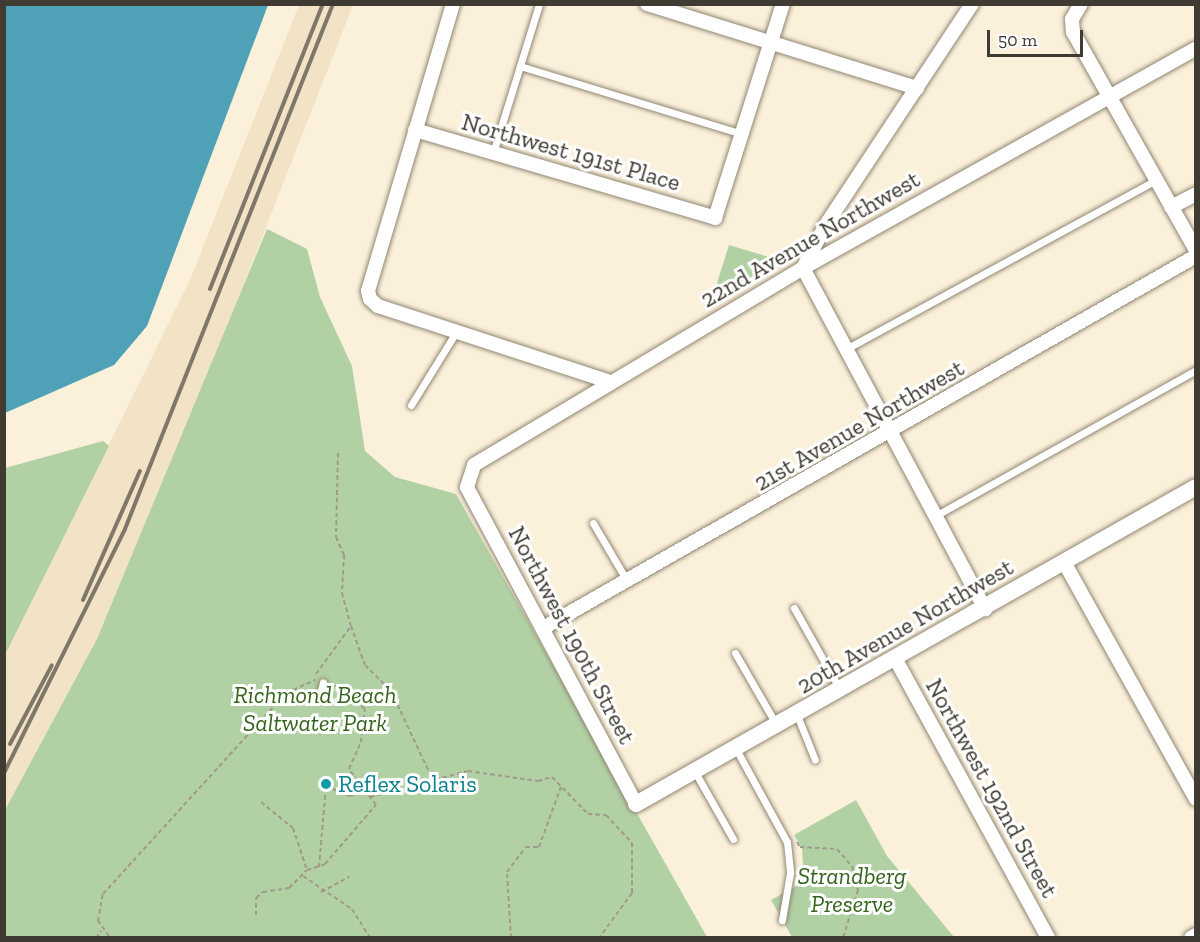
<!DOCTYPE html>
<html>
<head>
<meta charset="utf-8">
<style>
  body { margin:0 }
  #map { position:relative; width:1200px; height:942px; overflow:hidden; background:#fbf0da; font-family:"Zilla Slab",serif }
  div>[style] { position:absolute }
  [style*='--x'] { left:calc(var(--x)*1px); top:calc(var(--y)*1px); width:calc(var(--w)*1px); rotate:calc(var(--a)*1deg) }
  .built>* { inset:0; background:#f2e3c7 }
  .green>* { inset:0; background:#b1d1a5 }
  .water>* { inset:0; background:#4ea1b6 }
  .path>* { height:2px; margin-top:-1px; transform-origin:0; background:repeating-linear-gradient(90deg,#a1998a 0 4.5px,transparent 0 7.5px) }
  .roads { filter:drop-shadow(0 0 2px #908673) drop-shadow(0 0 2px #908673) }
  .service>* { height:7px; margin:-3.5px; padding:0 3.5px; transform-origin:3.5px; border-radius:3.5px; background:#fff }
  .minor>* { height:14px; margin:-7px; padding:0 7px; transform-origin:7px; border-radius:7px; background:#fff }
  .tertiary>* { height:16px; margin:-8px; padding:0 8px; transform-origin:8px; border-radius:8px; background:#fff }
  .rail>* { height:4px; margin:-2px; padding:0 2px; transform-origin:2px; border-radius:2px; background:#7e776a }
  .dots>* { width:16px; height:16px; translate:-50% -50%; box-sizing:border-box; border:3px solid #fff; border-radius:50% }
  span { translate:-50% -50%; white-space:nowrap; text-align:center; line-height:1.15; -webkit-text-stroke:6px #fff; paint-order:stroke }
  .street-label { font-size:24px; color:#3f3a32 }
  .park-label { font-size:24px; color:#35651d; font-style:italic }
  .culture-label { font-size:24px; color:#0d838f }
  .left { translate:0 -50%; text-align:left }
  .frame { position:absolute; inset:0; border:6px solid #3f3a32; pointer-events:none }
  .scale { position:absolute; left:987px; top:30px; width:96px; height:27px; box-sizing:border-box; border:3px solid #3f3a32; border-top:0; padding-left:8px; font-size:18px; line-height:21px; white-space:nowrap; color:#3f3a32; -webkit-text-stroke:4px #fff; paint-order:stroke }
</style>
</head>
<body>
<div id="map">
  <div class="built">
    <i style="clip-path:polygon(299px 5px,353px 5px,214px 360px,97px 639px,5px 810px,5px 655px,190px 280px)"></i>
  </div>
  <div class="green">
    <i style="clip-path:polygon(267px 229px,307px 249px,320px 297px,352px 366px,365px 451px,395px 477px,456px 494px,707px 937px,5px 938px,5px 810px,97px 639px)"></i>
    <i style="clip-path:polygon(729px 245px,769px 257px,774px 266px,711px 302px)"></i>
    <i style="clip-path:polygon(103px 441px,109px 446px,5px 655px,5px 468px)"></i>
    <i style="clip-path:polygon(856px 800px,887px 856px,954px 937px,792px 937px,771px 900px,804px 882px,802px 848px,794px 835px)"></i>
  </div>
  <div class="water">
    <i style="clip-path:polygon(5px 4px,268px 5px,147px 326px,114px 365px,5px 413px)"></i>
  </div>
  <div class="path">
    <i style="--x:338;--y:453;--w:84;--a:91.4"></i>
    <i style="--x:336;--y:537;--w:20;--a:66"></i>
    <i style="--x:344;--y:555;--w:38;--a:93"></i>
    <i style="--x:342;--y:593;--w:34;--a:75"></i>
    <i style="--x:351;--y:626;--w:41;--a:70.3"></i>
    <i style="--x:365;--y:665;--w:37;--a:45"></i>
    <i style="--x:391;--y:691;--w:96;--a:64.8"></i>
    <i style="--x:4;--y:464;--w:2;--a:-63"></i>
    <i style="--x:316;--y:674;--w:59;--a:-53.9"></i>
    <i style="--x:347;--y:719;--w:16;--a:14"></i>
    <i style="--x:370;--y:797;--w:101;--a:-14.9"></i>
    <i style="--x:468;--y:771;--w:71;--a:8.1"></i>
    <i style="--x:538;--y:781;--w:15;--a:-16"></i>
    <i style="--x:552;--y:777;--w:52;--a:45.8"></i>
    <i style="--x:588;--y:814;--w:18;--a:3"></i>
    <i style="--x:606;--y:815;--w:38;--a:47"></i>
    <i style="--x:632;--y:843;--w:50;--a:90"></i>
    <i style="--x:632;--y:893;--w:56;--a:126.3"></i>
    <i style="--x:261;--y:802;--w:41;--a:39.1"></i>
    <i style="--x:293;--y:828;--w:44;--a:71.6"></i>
    <i style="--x:307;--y:870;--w:19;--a:-18"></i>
    <i style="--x:325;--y:864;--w:78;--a:-49.2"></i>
    <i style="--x:376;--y:805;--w:45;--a:-126.9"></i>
    <i style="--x:349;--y:769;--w:30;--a:-66"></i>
    <i style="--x:361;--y:742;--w:33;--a:-83"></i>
    <i style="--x:365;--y:709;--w:41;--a:-142.9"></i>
    <i style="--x:797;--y:842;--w:6;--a:59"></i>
    <i style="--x:800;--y:847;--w:37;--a:3"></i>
    <i style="--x:837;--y:849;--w:23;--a:49"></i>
    <i style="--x:852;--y:866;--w:25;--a:76"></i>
    <i style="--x:858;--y:890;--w:50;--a:107.4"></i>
    <i style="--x:319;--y:867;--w:81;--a:-85.1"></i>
    <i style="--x:326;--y:786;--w:26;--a:23"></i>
    <i style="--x:350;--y:796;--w:13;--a:-23"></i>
    <i style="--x:303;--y:876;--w:59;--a:34"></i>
    <i style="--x:352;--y:909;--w:34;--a:58"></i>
    <i style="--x:321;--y:892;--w:32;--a:-28"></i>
    <i style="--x:256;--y:915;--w:17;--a:-90"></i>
    <i style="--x:256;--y:898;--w:9;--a:-41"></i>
    <i style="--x:263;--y:892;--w:26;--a:-9"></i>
    <i style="--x:289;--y:888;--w:25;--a:-45"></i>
    <i style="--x:109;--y:936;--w:19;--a:-126"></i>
    <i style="--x:98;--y:921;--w:27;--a:-80"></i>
    <i style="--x:103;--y:894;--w:272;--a:-47.7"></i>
    <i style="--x:286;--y:693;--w:32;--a:-24"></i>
    <i style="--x:96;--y:938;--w:9;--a:-54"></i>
    <i style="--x:511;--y:938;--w:66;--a:-93.5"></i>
    <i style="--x:507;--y:872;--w:31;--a:-53"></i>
    <i style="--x:526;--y:847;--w:13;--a:0"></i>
    <i style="--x:539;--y:847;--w:64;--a:-69.9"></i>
  </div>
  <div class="roads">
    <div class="service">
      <i style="--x:520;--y:66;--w:232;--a:17"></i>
      <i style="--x:493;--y:153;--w:156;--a:-72.8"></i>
      <i style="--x:846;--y:349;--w:353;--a:-28.6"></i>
      <i style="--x:411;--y:405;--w:86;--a:-58.3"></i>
      <i style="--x:935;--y:516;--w:299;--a:-29.2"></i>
      <i style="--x:593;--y:523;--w:67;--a:59.6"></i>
      <i style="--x:794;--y:608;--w:92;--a:60.6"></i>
      <i style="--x:735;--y:653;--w:82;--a:60"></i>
      <i style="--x:320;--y:695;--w:13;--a:-77"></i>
      <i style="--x:797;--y:715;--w:48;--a:68.2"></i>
      <i style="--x:736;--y:749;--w:106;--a:61.3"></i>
      <i style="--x:787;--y:842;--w:31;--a:84"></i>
      <i style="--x:790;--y:873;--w:48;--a:99.7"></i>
      <i style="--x:695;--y:772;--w:77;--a:60.4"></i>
    </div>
    <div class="minor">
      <i style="--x:453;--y:4;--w:299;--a:106.5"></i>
      <i style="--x:368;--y:291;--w:8;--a:76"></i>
      <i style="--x:370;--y:299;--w:11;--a:41"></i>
      <i style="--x:378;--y:306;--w:242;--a:18.1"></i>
      <i style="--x:647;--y:4;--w:283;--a:17.3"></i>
      <i style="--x:972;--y:4;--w:266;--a:123.5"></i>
      <i style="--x:825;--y:226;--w:47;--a:117.6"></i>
      <i style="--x:803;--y:268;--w:387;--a:61.9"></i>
      <i style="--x:1081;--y:4;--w:17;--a:121"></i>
      <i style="--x:1072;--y:19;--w:13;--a:86"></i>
      <i style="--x:1073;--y:32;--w:250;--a:60.6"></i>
      <i style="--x:415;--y:130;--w:313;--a:16.3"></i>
      <i style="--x:715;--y:218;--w:225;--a:-72.4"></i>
      <i style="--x:1171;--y:207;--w:28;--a:-27"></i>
      <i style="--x:1064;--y:562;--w:271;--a:60.9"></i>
      <i style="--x:543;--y:628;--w:752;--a:-29.67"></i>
      <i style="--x:896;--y:660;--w:317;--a:61.3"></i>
      <i style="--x:636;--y:804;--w:359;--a:-118.1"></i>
      <i style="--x:467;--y:487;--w:23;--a:-72"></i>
      <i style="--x:474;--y:465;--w:383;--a:-30.9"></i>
      <i style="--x:803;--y:268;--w:450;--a:-29.2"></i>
      <i style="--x:1191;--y:938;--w:6;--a:-31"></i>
    </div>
    <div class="tertiary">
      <i style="--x:636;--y:804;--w:643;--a:-29.51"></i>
    </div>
  </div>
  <div class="rail">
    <i style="--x:210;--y:289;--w:307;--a:-68.4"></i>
    <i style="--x:83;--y:600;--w:141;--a:-66.2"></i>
    <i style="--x:10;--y:744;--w:89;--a:-62"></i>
    <i style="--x:4;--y:773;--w:272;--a:-63.6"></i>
    <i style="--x:125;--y:529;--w:565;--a:-68.39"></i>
  </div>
  <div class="dots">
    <i style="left:326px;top:784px;background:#0f9aa8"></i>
  </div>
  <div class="street-label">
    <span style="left:571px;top:152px;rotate:16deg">Northwest 191st Place</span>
    <span style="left:810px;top:239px;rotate:-30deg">22nd Avenue Northwest</span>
    <span style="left:859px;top:425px;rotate:-30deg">21st Avenue Northwest</span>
    <span style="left:905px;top:626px;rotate:-30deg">20th Avenue Northwest</span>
    <span style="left:572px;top:635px;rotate:62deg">Northwest 190th Street</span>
    <span style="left:992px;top:788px;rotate:61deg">Northwest 192nd Street</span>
  </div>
  <div class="park-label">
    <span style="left:315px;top:709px">Richmond Beach<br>Saltwater Park</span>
    <span style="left:852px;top:890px">Strandberg<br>Preserve</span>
  </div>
  <div class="culture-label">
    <span class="left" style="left:338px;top:784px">Reflex Solaris</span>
  </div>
  <div class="frame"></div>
  <div class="scale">50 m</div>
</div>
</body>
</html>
